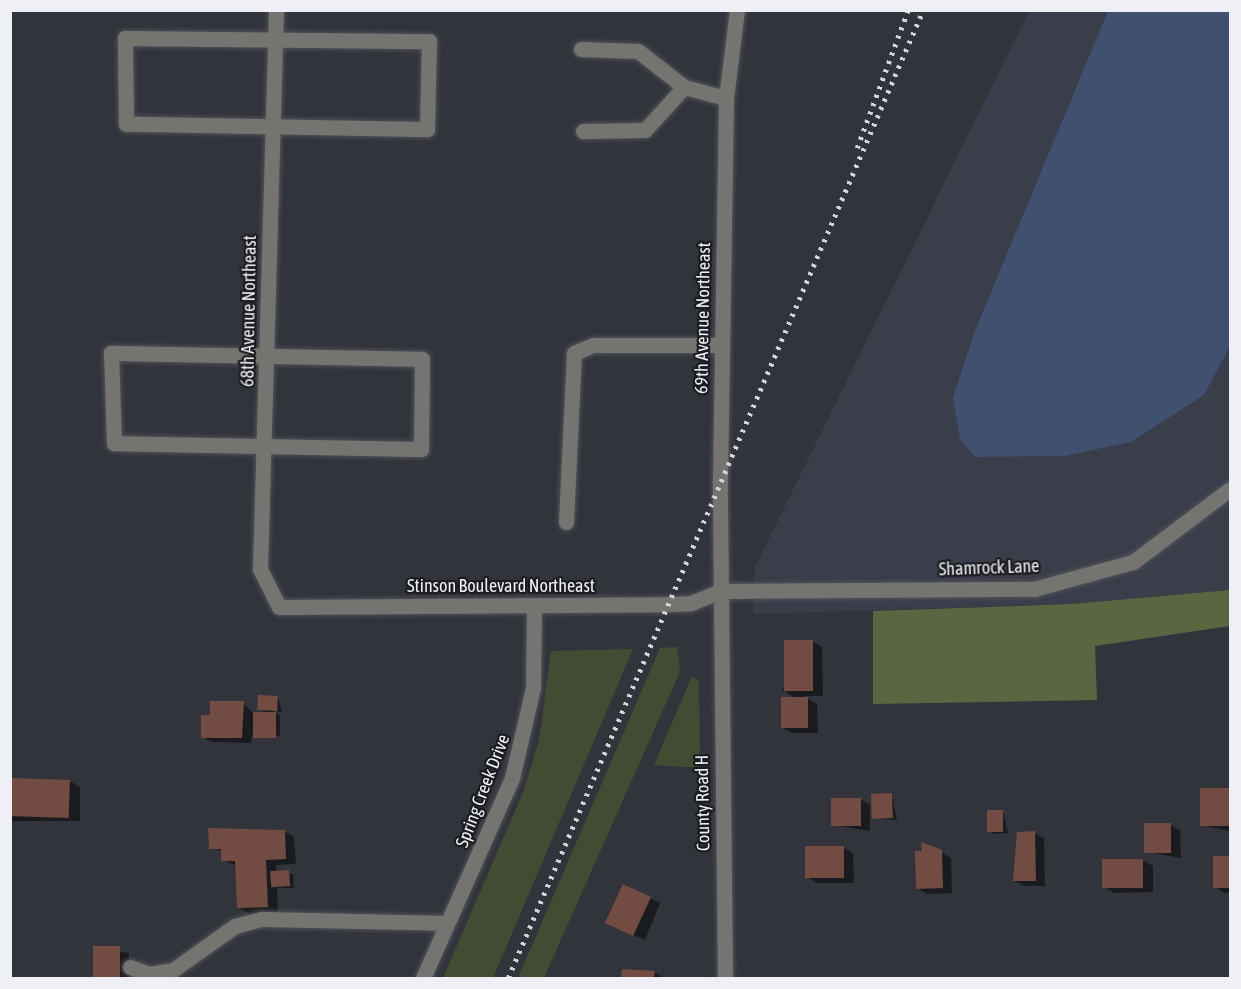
<!DOCTYPE html>
<html>
<head>
<meta charset="utf-8">
<style>
  body { margin:0 }
  #map { position:relative; width:1241px; height:989px; overflow:hidden; background:#32343b; font-family:"Asap Condensed",sans-serif }
  div>[style] { position:absolute }
  [style*='--x'] { left:calc(var(--x)*1px); top:calc(var(--y)*1px); width:calc(var(--w)*1px); rotate:calc(var(--a)*1deg) }
  .built>* { inset:0; background:#3a3d4a }
  .green>* { inset:0; background:#434c33 }
  .forest>* { inset:0; background:#5a6642 }
  .water>* { inset:0; background:#40506f }
  .shadow>* { inset:0; background:#0007 }
  .building>* { inset:0; background:#724b43; transform-origin:0 0 }
  .roads { filter:drop-shadow(0 0 2px #505259) drop-shadow(0 0 2px #505259) }
  .minor>* { height:15px; margin:-7.5px; padding:0 7.5px; transform-origin:7.5px; border-radius:7.5px; background:#767471 }
  .rail>* { height:4.5px; margin-top:-2.25px; transform-origin:0; background:repeating-linear-gradient(90deg,#d3d4d9 0 3px,transparent 0 9px) }
  span { translate:-50% -50%; white-space:nowrap; text-align:center; line-height:1.15; -webkit-text-stroke:4.5px #1b1c1f; paint-order:stroke }
  .street-label { font-size:18px; color:#eff0f5 }
  .frame { position:absolute; inset:0; border:12px solid #eff0f5; pointer-events:none }
</style>
</head>
<body>
<div id="map">
  <div class="built">
    <i style="clip-path:polygon(1029px 11px,1230px 11px,1230px 590px,1072px 604px,753px 614px,755px 567px)"></i>
  </div>
  <div class="green">
    <i style="clip-path:polygon(677px 647px,680px 672px,544px 978px,518px 978px,660px 648px)"></i>
    <i style="clip-path:polygon(633px 649px,493px 978px,443px 978px,523px 792px,539px 741px,551px 651px)"></i>
    <i style="clip-path:polygon(692px 676px,699px 681px,700px 768px,654px 765px)"></i>
  </div>
  <div class="forest">
    <i style="clip-path:polygon(1230px 590px,1230px 626px,1095px 646px,1097px 700px,873px 704px,873px 611px,1072px 604px)"></i>
  </div>
  <div class="water">
    <i style="clip-path:polygon(1108px 11px,1230px 11px,1230px 346px,1204px 395px,1131px 442px,1064px 456px,975px 457px,960px 440px,953px 398px,974px 333px)"></i>
  </div>
  <div class="shadow">
    <i style="clip-path:polygon(813px 642px,822px 647px,823px 696px,803px 696px,817px 704px,818px 733px,792px 733px,783px 728px,797px 699px,782px 690px)"></i>
    <i style="clip-path:polygon(278px 697px,282px 712px,273px 711px,280px 716px,280px 736px,252px 735px,251px 743px,212px 742px,202px 737px,211px 716px,243px 703px,253px 713px,267px 713px,259px 709px)"></i>
    <i style="clip-path:polygon(10px 780px,70px 781px,80px 787px,80px 821px,10px 821px)"></i>
    <i style="clip-path:polygon(1201px 790px,1230px 790px,1230px 831px,1201px 825px)"></i>
    <i style="clip-path:polygon(892px 795px,897px 820px,873px 818px)"></i>
    <i style="clip-path:polygon(860px 799px,870px 805px,870px 831px,833px 825px)"></i>
    <i style="clip-path:polygon(1003px 811px,1008px 833px,994px 834px,989px 831px)"></i>
    <i style="clip-path:polygon(1170px 825px,1180px 830px,1181px 858px,1147px 852px)"></i>
    <i style="clip-path:polygon(285px 832px,294px 837px,296px 864px,276px 865px,276px 872px,293px 874px,294px 888px,277px 888px,278px 912px,248px 913px,238px 907px,237px 866px,223px 860px,223px 851px,211px 848px)"></i>
    <i style="clip-path:polygon(1034px 833px,1044px 838px,1045px 886px,1024px 886px,1014px 881px)"></i>
    <i style="clip-path:polygon(843px 847px,853px 853px,854px 883px,817px 883px,807px 877px)"></i>
    <i style="clip-path:polygon(941px 852px,951px 858px,952px 893px,927px 894px,917px 888px)"></i>
    <i style="clip-path:polygon(1230px 857px,1230px 892px,1225px 893px,1215px 887px,1215px 858px)"></i>
    <i style="clip-path:polygon(1143px 860px,1153px 866px,1153px 892px,1114px 893px,1104px 887px)"></i>
    <i style="clip-path:polygon(624px 886px,660px 903px,645px 940px,617px 928px)"></i>
    <i style="clip-path:polygon(94px 948px,129px 953px,129px 978px,95px 978px)"></i>
    <i style="clip-path:polygon(623px 970px,654px 972px,664px 978px,623px 978px)"></i>
  </div>
  <div class="building">
    <i style="left:784px;top:640px;width:29px;height:51px"></i>
    <i style="left:258px;top:695px;width:20px;height:15px;rotate:3deg"></i>
    <i style="left:808px;top:697px;width:31px;height:27px;rotate:90deg"></i>
    <i style="clip-path:polygon(210px 701px,244px 701px,242px 738px,201px 738px,201px 715px,210px 715px)"></i>
    <i style="left:253px;top:712px;width:23px;height:26px"></i>
    <i style="left:10px;top:778px;width:60px;height:38px;rotate:2deg"></i>
    <i style="left:1200px;top:788px;width:30px;height:38px"></i>
    <i style="left:892px;top:793px;width:25px;height:21px;rotate:88deg"></i>
    <i style="left:831px;top:798px;width:30px;height:28px"></i>
    <i style="left:987px;top:810px;width:16px;height:22px"></i>
    <i style="left:1171px;top:823px;width:30px;height:27px;rotate:90deg"></i>
    <i style="clip-path:polygon(208px 828px,285px 830px,286px 859px,266px 860px,268px 907px,237px 908px,235px 861px,221px 861px,221px 849px,209px 849px)"></i>
    <i style="clip-path:polygon(1035px 831px,1036px 881px,1013px 881px,1017px 832px)"></i>
    <i style="clip-path:polygon(921px 842px,942px 850px,943px 888px,916px 889px,915px 851px,922px 851px)"></i>
    <i style="left:805px;top:846px;width:39px;height:32px"></i>
    <i style="left:1213px;top:856px;width:17px;height:32px"></i>
    <i style="left:1102px;top:859px;width:41px;height:29px"></i>
    <i style="left:289px;top:870px;width:16px;height:19px;rotate:86deg"></i>
    <i style="left:623px;top:884px;width:31px;height:43px;rotate:25deg"></i>
    <i style="left:120px;top:946px;width:32px;height:27px;rotate:90deg"></i>
    <i style="clip-path:polygon(622px 969px,655px 971px,654px 978px,621px 978px)"></i>
  </div>
  <div class="roads">
    <div class="minor">
      <i style="--x:276;--y:10;--w:559;--a:91.64"></i>
      <i style="--x:260;--y:569;--w:42;--a:63.4"></i>
      <i style="--x:279;--y:607;--w:389;--a:-0.4"></i>
      <i style="--x:668;--y:604;--w:23;--a:-2"></i>
      <i style="--x:691;--y:603;--w:31;--a:-22"></i>
      <i style="--x:720;--y:591;--w:314;--a:-0.4"></i>
      <i style="--x:1034;--y:589;--w:103;--a:-15.3"></i>
      <i style="--x:1133;--y:562;--w:121;--a:-37"></i>
      <i style="--x:125;--y:38;--w:304;--a:0.6"></i>
      <i style="--x:429;--y:41;--w:88;--a:91.3"></i>
      <i style="--x:427;--y:129;--w:301;--a:-179"></i>
      <i style="--x:126;--y:124;--w:86;--a:-90.7"></i>
      <i style="--x:581;--y:49;--w:57;--a:2"></i>
      <i style="--x:638;--y:51;--w:58;--a:38"></i>
      <i style="--x:684;--y:87;--w:43;--a:14.7"></i>
      <i style="--x:583;--y:131;--w:62;--a:-0.9"></i>
      <i style="--x:645;--y:130;--w:58;--a:-47.8"></i>
      <i style="--x:111;--y:353;--w:311;--a:1.1"></i>
      <i style="--x:422;--y:359;--w:90;--a:90.6"></i>
      <i style="--x:421;--y:449;--w:307;--a:-178.9"></i>
      <i style="--x:114;--y:443;--w:90;--a:-91.9"></i>
      <i style="--x:566;--y:522;--w:169;--a:-87.3"></i>
      <i style="--x:574;--y:353;--w:21;--a:-23"></i>
      <i style="--x:593;--y:345;--w:129;--a:0"></i>
      <i style="--x:130;--y:967;--w:20;--a:20"></i>
      <i style="--x:149;--y:974;--w:24;--a:-9"></i>
      <i style="--x:173;--y:970;--w:76;--a:-35.4"></i>
      <i style="--x:235;--y:926;--w:28;--a:-15"></i>
      <i style="--x:262;--y:919;--w:185;--a:1.2"></i>
      <i style="--x:423;--y:978;--w:219;--a:-66"></i>
      <i style="--x:512;--y:778;--w:92;--a:-76.9"></i>
      <i style="--x:533;--y:688;--w:82;--a:-89.3"></i>
      <i style="--x:725;--y:978;--w:497;--a:-90.6"></i>
      <i style="--x:720;--y:481;--w:383;--a:-89.1"></i>
      <i style="--x:726;--y:98;--w:89;--a:-82.9"></i>
    </div>
  </div>
  <div class="rail">
    <i style="--x:857;--y:148;--w:147;--a:-69.7"></i>
    <i style="--x:508;--y:978;--w:1053;--a:-66.79"></i>
  </div>
  <div class="street-label">
    <span style="left:249px;top:311px;rotate:-89deg">68th Avenue Northeast</span>
    <span style="left:703px;top:318px;rotate:-89deg">69th Avenue Northeast</span>
    <span style="left:989px;top:568px;rotate:-2deg">Shamrock Lane</span>
    <span style="left:501px;top:586px">Stinson Boulevard Northeast</span>
    <span style="left:483px;top:791px;rotate:-69deg">Spring Creek Drive</span>
    <span style="left:703px;top:803px;rotate:-91deg">County Road H</span>
  </div>
  <div class="frame"></div>
</div>
</body>
</html>
